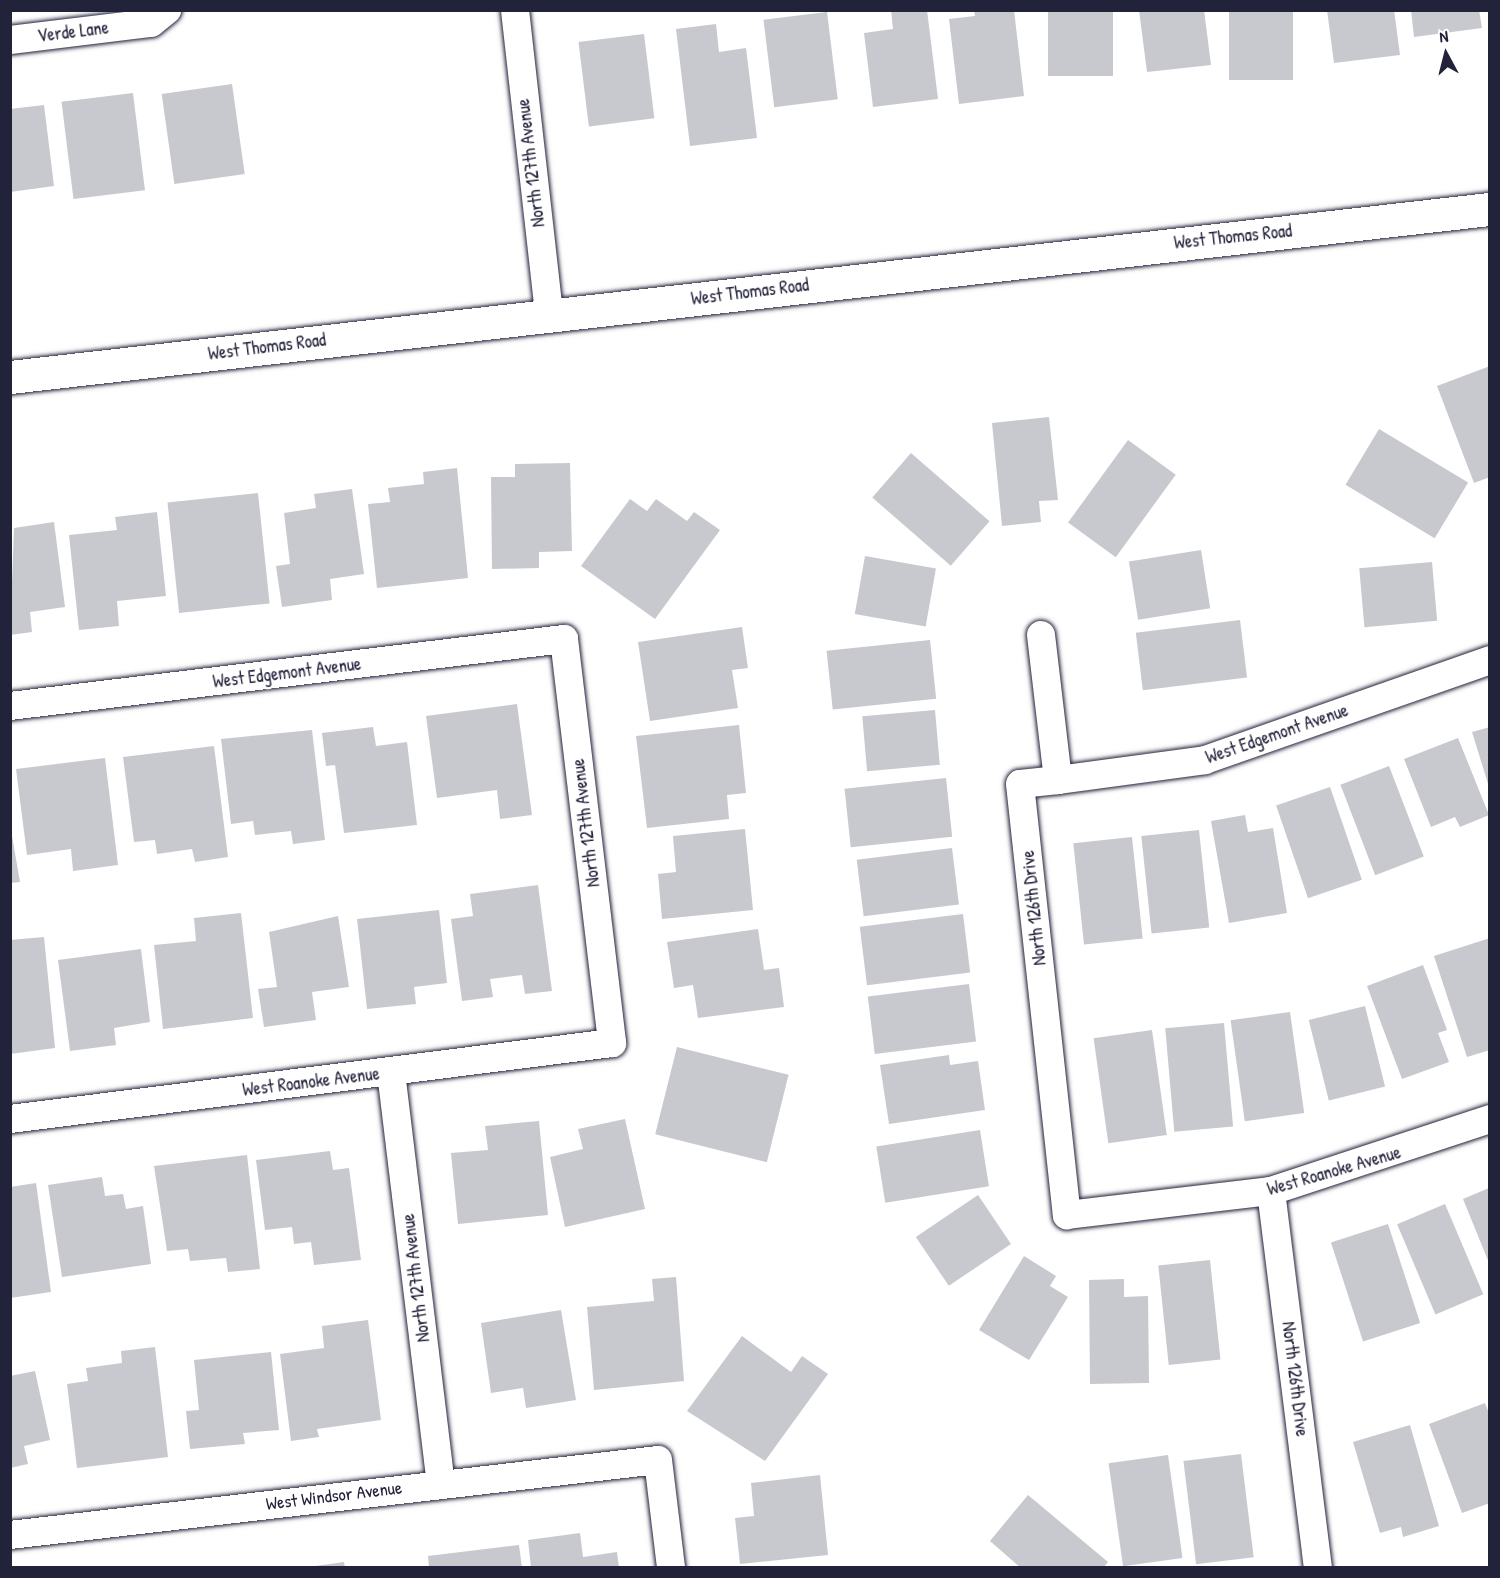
<!DOCTYPE html>
<html>
<head>
<meta charset="utf-8">
<style>
  body { margin:0 }
  #map { position:relative; width:1500px; height:1578px; overflow:hidden; background:#fff; font-family:"Patrick Hand",sans-serif }
  div>[style] { position:absolute }
  [style*='--x'] { left:calc(var(--x)*1px); top:calc(var(--y)*1px); width:calc(var(--w)*1px); rotate:calc(var(--a)*1deg) }
  .building>* { inset:0; background:#c8c8cf; transform-origin:0 0 }
  .roads { filter:drop-shadow(0 0 2px #22223b) drop-shadow(0 0 2px #22223b) }
  .street>* { height:28px; margin:-14px; padding:0 14px; transform-origin:14px; border-radius:14px; background:#fff }
  .secondary>* { height:33px; margin:-16.5px; padding:0 16.5px; transform-origin:16.5px; border-radius:16.5px; background:#fff }
  span { translate:-50% -50%; white-space:nowrap; text-align:center; line-height:1.15; -webkit-text-stroke:4.5px #fff; paint-order:stroke }
  .street-label { font-size:18px; color:#22223b }
  .frame { position:absolute; inset:0; border:12px solid #22223b; pointer-events:none }
  .north { position:absolute; left:1416px; top:24px; width:60px; height:60px; -webkit-text-stroke:4px #fff; paint-order:stroke; rotate:353deg; font-size:16px; font-weight:700; line-height:24px; text-align:center; color:#22223b }
  .north::after { content:''; display:block; margin:auto; width:21px; height:27px; background:#22223b; clip-path:polygon(50% 0,100% 100%,50% 72%,0 100%) }
</style>
</head>
<body>
<div id="map">
  <div class="building">
    <i style="clip-path:polygon(891px 10px,927px 10px,938px 99px,873px 107px,864px 33px,893px 29px)"></i>
    <i style="clip-path:polygon(974px 10px,1014px 10px,1024px 96px,959px 104px,949px 19px,975px 16px)"></i>
    <i style="left:1048px;top:10px;width:65px;height:66px"></i>
    <i style="clip-path:polygon(1139px 10px,1204px 10px,1211px 65px,1147px 72px)"></i>
    <i style="left:1229px;top:10px;width:64px;height:70px"></i>
    <i style="clip-path:polygon(1327px 10px,1394px 10px,1400px 55px,1334px 63px)"></i>
    <i style="clip-path:polygon(1411px 10px,1479px 10px,1482px 28px,1414px 37px)"></i>
    <i style="left:827px;top:12px;width:88px;height:64px;rotate:83deg"></i>
    <i style="clip-path:polygon(716px 24px,719px 52px,746px 48px,757px 138px,690px 146px,676px 29px)"></i>
    <i style="left:644px;top:34px;width:85px;height:66px;rotate:83deg"></i>
    <i style="left:232px;top:84px;width:91px;height:71px;rotate:82deg"></i>
    <i style="left:133px;top:93px;width:98px;height:72px;rotate:83deg"></i>
    <i style="clip-path:polygon(44px 105px,54px 186px,10px 192px,10px 109px)"></i>
    <i style="clip-path:polygon(1490px 366px,1490px 477px,1474px 483px,1437px 386px)"></i>
    <i style="clip-path:polygon(1049px 417px,1058px 500px,1039px 501px,1041px 522px,1002px 526px,992px 423px)"></i>
    <i style="left:1379px;top:429px;width:104px;height:65px;rotate:31deg"></i>
    <i style="left:1128px;top:440px;width:59px;height:102px;rotate:36deg"></i>
    <i style="left:911px;top:453px;width:104px;height:59px;rotate:41deg"></i>
    <i style="clip-path:polygon(570px 463px,572px 551px,539px 552px,539px 568px,492px 569px,491px 477px,515px 477px,515px 464px)"></i>
    <i style="clip-path:polygon(457px 468px,468px 578px,377px 588px,368px 504px,390px 502px,388px 488px,424px 484px,423px 472px)"></i>
    <i style="clip-path:polygon(352px 489px,364px 574px,330px 579px,332px 600px,282px 607px,276px 566px,290px 564px,284px 513px,316px 508px,314px 494px)"></i>
    <i style="left:258px;top:493px;width:111px;height:91px;rotate:84deg"></i>
    <i style="clip-path:polygon(630px 499px,647px 511px,656px 499px,687px 521px,694px 512px,720px 530px,655px 619px,581px 566px)"></i>
    <i style="clip-path:polygon(157px 512px,166px 596px,117px 601px,119px 626px,79px 630px,69px 535px,117px 530px,115px 517px)"></i>
    <i style="clip-path:polygon(54px 522px,65px 607px,30px 612px,32px 632px,10px 635px,14px 528px)"></i>
    <i style="left:1201px;top:550px;width:59px;height:73px;rotate:81deg"></i>
    <i style="left:865px;top:556px;width:72px;height:59px;rotate:10deg"></i>
    <i style="left:1432px;top:562px;width:59px;height:73px;rotate:85deg"></i>
    <i style="left:1240px;top:620px;width:58px;height:105px;rotate:83deg"></i>
    <i style="clip-path:polygon(742px 627px,748px 668px,732px 670px,738px 708px,650px 721px,638px 642px)"></i>
    <i style="left:930px;top:640px;width:59px;height:104px;rotate:84deg"></i>
    <i style="clip-path:polygon(517px 704px,532px 815px,500px 819px,497px 790px,437px 798px,426px 716px)"></i>
    <i style="left:935px;top:710px;width:55px;height:73px;rotate:85deg"></i>
    <i style="clip-path:polygon(739px 725px,746px 793px,727px 795px,729px 819px,647px 828px,636px 736px)"></i>
    <i style="clip-path:polygon(373px 727px,376px 746px,407px 742px,417px 825px,344px 833px,335px 765px,326px 766px,322px 733px)"></i>
    <i style="clip-path:polygon(1490px 727px,1490px 787px,1489px 787px,1472px 732px)"></i>
    <i style="clip-path:polygon(312px 730px,325px 840px,293px 844px,291px 831px,255px 835px,253px 821px,231px 824px,221px 739px)"></i>
    <i style="clip-path:polygon(1458px 738px,1489px 815px,1460px 827px,1455px 817px,1431px 827px,1404px 759px)"></i>
    <i style="clip-path:polygon(214px 746px,228px 857px,195px 862px,192px 849px,157px 854px,155px 840px,134px 842px,123px 757px)"></i>
    <i style="clip-path:polygon(105px 758px,118px 865px,73px 871px,71px 849px,27px 855px,16px 769px)"></i>
    <i style="left:1389px;top:766px;width:97px;height:52px;rotate:69deg"></i>
    <i style="left:946px;top:778px;width:59px;height:102px;rotate:84deg"></i>
    <i style="left:1330px;top:787px;width:98px;height:57px;rotate:71deg"></i>
    <i style="clip-path:polygon(1245px 815px,1248px 832px,1273px 828px,1287px 913px,1229px 923px,1211px 821px)"></i>
    <i style="clip-path:polygon(10px 824px,20px 882px,10px 883px)"></i>
    <i style="clip-path:polygon(745px 829px,753px 910px,662px 919px,658px 874px,676px 872px,673px 836px)"></i>
    <i style="left:1199px;top:830px;width:98px;height:58px;rotate:84deg"></i>
    <i style="left:1132px;top:837px;width:102px;height:59px;rotate:84deg"></i>
    <i style="left:952px;top:848px;width:57px;height:96px;rotate:83deg"></i>
    <i style="clip-path:polygon(538px 885px,552px 991px,525px 994px,522px 975px,490px 979px,493px 997px,462px 1001px,451px 919px,473px 916px,470px 894px)"></i>
    <i style="clip-path:polygon(439px 910px,447px 983px,414px 987px,416px 1004px,367px 1009px,357px 919px)"></i>
    <i style="clip-path:polygon(241px 913px,253px 1018px,163px 1029px,154px 945px,196px 941px,194px 918px)"></i>
    <i style="left:963px;top:914px;width:59px;height:104px;rotate:83deg"></i>
    <i style="clip-path:polygon(338px 916px,349px 987px,312px 992px,316px 1020px,264px 1027px,258px 989px,277px 987px,269px 932px)"></i>
    <i style="clip-path:polygon(758px 929px,764px 970px,779px 968px,784px 1007px,698px 1018px,693px 985px,674px 988px,667px 942px)"></i>
    <i style="clip-path:polygon(44px 937px,55px 1048px,10px 1054px,10px 940px)"></i>
    <i style="clip-path:polygon(1490px 938px,1490px 1050px,1467px 1057px,1434px 956px)"></i>
    <i style="clip-path:polygon(141px 949px,150px 1022px,114px 1028px,116px 1045px,70px 1051px,58px 960px)"></i>
    <i style="clip-path:polygon(1423px 965px,1447px 1030px,1438px 1033px,1449px 1062px,1402px 1079px,1367px 986px)"></i>
    <i style="left:969px;top:984px;width:58px;height:102px;rotate:83deg"></i>
    <i style="left:1365px;top:1006px;width:83px;height:58px;rotate:76deg"></i>
    <i style="left:1290px;top:1012px;width:102px;height:60px;rotate:82deg"></i>
    <i style="left:1224px;top:1023px;width:104px;height:59px;rotate:85deg"></i>
    <i style="left:1152px;top:1030px;width:106px;height:59px;rotate:82deg"></i>
    <i style="left:677px;top:1047px;width:115px;height:90px;rotate:14deg"></i>
    <i style="clip-path:polygon(949px 1055px,950px 1065px,978px 1061px,985px 1110px,889px 1124px,880px 1065px)"></i>
    <i style="clip-path:polygon(625px 1119px,645px 1209px,565px 1227px,550px 1157px,583px 1149px,578px 1129px)"></i>
    <i style="clip-path:polygon(539px 1121px,548px 1215px,458px 1224px,451px 1153px,488px 1150px,485px 1126px)"></i>
    <i style="left:980px;top:1130px;width:57px;height:105px;rotate:81deg"></i>
    <i style="clip-path:polygon(330px 1151px,333px 1170px,349px 1168px,361px 1260px,314px 1265px,311px 1242px,294px 1244px,292px 1227px,265px 1230px,256px 1160px)"></i>
    <i style="clip-path:polygon(247px 1155px,260px 1269px,228px 1272px,226px 1258px,190px 1261px,188px 1249px,167px 1251px,154px 1166px)"></i>
    <i style="clip-path:polygon(102px 1177px,105px 1196px,123px 1194px,126px 1209px,143px 1206px,151px 1264px,62px 1277px,48px 1185px)"></i>
    <i style="clip-path:polygon(36px 1183px,51px 1292px,10px 1298px,10px 1187px)"></i>
    <i style="clip-path:polygon(1489px 1188px,1489px 1263px,1463px 1199px)"></i>
    <i style="left:978px;top:1195px;width:59px;height:75px;rotate:56deg"></i>
    <i style="left:1445px;top:1204px;width:98px;height:52px;rotate:67deg"></i>
    <i style="left:1388px;top:1224px;width:104px;height:60px;rotate:72deg"></i>
    <i style="clip-path:polygon(1024px 1256px,1056px 1276px,1050px 1286px,1068px 1297px,1029px 1360px,979px 1330px)"></i>
    <i style="left:1210px;top:1260px;width:100px;height:52px;rotate:84deg"></i>
    <i style="clip-path:polygon(676px 1277px,684px 1381px,594px 1390px,587px 1307px,654px 1301px,652px 1279px)"></i>
    <i style="clip-path:polygon(1124px 1279px,1124px 1297px,1148px 1296px,1149px 1383px,1090px 1384px,1089px 1280px)"></i>
    <i style="clip-path:polygon(561px 1310px,576px 1400px,526px 1408px,523px 1388px,491px 1393px,481px 1323px)"></i>
    <i style="clip-path:polygon(368px 1320px,381px 1420px,317px 1429px,319px 1437px,291px 1441px,280px 1354px,324px 1348px,322px 1326px)"></i>
    <i style="clip-path:polygon(742px 1336px,791px 1372px,802px 1356px,828px 1374px,765px 1461px,687px 1411px)"></i>
    <i style="clip-path:polygon(155px 1347px,168px 1457px,77px 1468px,67px 1384px,88px 1381px,86px 1368px,122px 1363px,121px 1351px)"></i>
    <i style="clip-path:polygon(271px 1352px,279px 1430px,243px 1433px,245px 1444px,190px 1449px,186px 1411px,199px 1410px,194px 1360px)"></i>
    <i style="clip-path:polygon(35px 1371px,50px 1440px,24px 1446px,28px 1464px,10px 1468px,10px 1376px)"></i>
    <i style="clip-path:polygon(1485px 1403px,1490px 1416px,1490px 1503px,1462px 1513px,1429px 1424px)"></i>
    <i style="clip-path:polygon(1410px 1425px,1439px 1526px,1403px 1537px,1401px 1527px,1380px 1533px,1353px 1442px)"></i>
    <i style="left:1241px;top:1454px;width:104px;height:58px;rotate:83deg"></i>
    <i style="left:1168px;top:1455px;width:104px;height:60px;rotate:82deg"></i>
    <i style="clip-path:polygon(820px 1475px,828px 1555px,740px 1564px,735px 1518px,754px 1516px,751px 1483px)"></i>
    <i style="clip-path:polygon(1028px 1495px,1108px 1562px,1103px 1568px,1021px 1568px,990px 1541px)"></i>
    <i style="clip-path:polygon(580px 1533px,583px 1557px,617px 1552px,619px 1568px,531px 1568px,528px 1540px)"></i>
    <i style="clip-path:polygon(519px 1545px,522px 1568px,429px 1568px,428px 1556px)"></i>
    <i style="clip-path:polygon(344px 1562px,345px 1568px,315px 1568px,315px 1566px)"></i>
  </div>
  <div class="roads">
    <div class="street">
      <i style="--x:515;--y:10;--w:307;--a:83.6"></i>
      <i style="--x:10;--y:40;--w:142;--a:-6.9"></i>
      <i style="--x:151;--y:23;--w:21;--a:-39"></i>
      <i style="--x:1041;--y:635;--w:146;--a:83.3"></i>
      <i style="--x:1058;--y:780;--w:38;--a:174"></i>
      <i style="--x:1020;--y:784;--w:434;--a:83.8"></i>
      <i style="--x:1067;--y:1215;--w:205;--a:-6.7"></i>
      <i style="--x:1271;--y:1191;--w:231;--a:-18.2"></i>
      <i style="--x:10;--y:706;--w:558;--a:-6.9"></i>
      <i style="--x:564;--y:639;--w:407;--a:83.2"></i>
      <i style="--x:612;--y:1043;--w:607;--a:172.8"></i>
      <i style="--x:1058;--y:780;--w:148;--a:-7.7"></i>
      <i style="--x:1205;--y:760;--w:302;--a:-19.3"></i>
      <i style="--x:391;--y:1072;--w:414;--a:83.1"></i>
      <i style="--x:1271;--y:1191;--w:380;--a:82.9"></i>
      <i style="--x:10;--y:1535;--w:652;--a:-6.6"></i>
      <i style="--x:658;--y:1460;--w:109;--a:83.1"></i>
    </div>
    <div class="secondary">
      <i style="--x:10;--y:377;--w:1490;--a:-6.48"></i>
    </div>
  </div>
  <div class="street-label">
    <span style="left:73px;top:32px;rotate:-7deg">Verde Lane</span>
    <span style="left:531px;top:163px;rotate:-97deg">North 127th Avenue</span>
    <span style="left:1233px;top:237px;rotate:-6deg">West Thomas Road</span>
    <span style="left:750px;top:292px;rotate:-7deg">West Thomas Road</span>
    <span style="left:267px;top:347px;rotate:-7deg">West Thomas Road</span>
    <span style="left:287px;top:673px;rotate:-7deg">West Edgemont Avenue</span>
    <span style="left:1277px;top:734px;rotate:-19deg">West Edgemont Avenue</span>
    <span style="left:586px;top:823px;rotate:-97deg">North 127th Avenue</span>
    <span style="left:1034px;top:908px;rotate:-96deg">North 126th Drive</span>
    <span style="left:311px;top:1082px;rotate:-7deg">West Roanoke Avenue</span>
    <span style="left:1334px;top:1171px;rotate:-16deg">West Roanoke Avenue</span>
    <span style="left:416px;top:1278px;rotate:-97deg">North 127th Avenue</span>
    <span style="left:1295px;top:1379px;rotate:83deg">North 126th Drive</span>
    <span style="left:334px;top:1496px;rotate:-7deg">West Windsor Avenue</span>
  </div>
  <div class="frame"></div>
  <div class="north">N</div>
</div>
</body>
</html>
